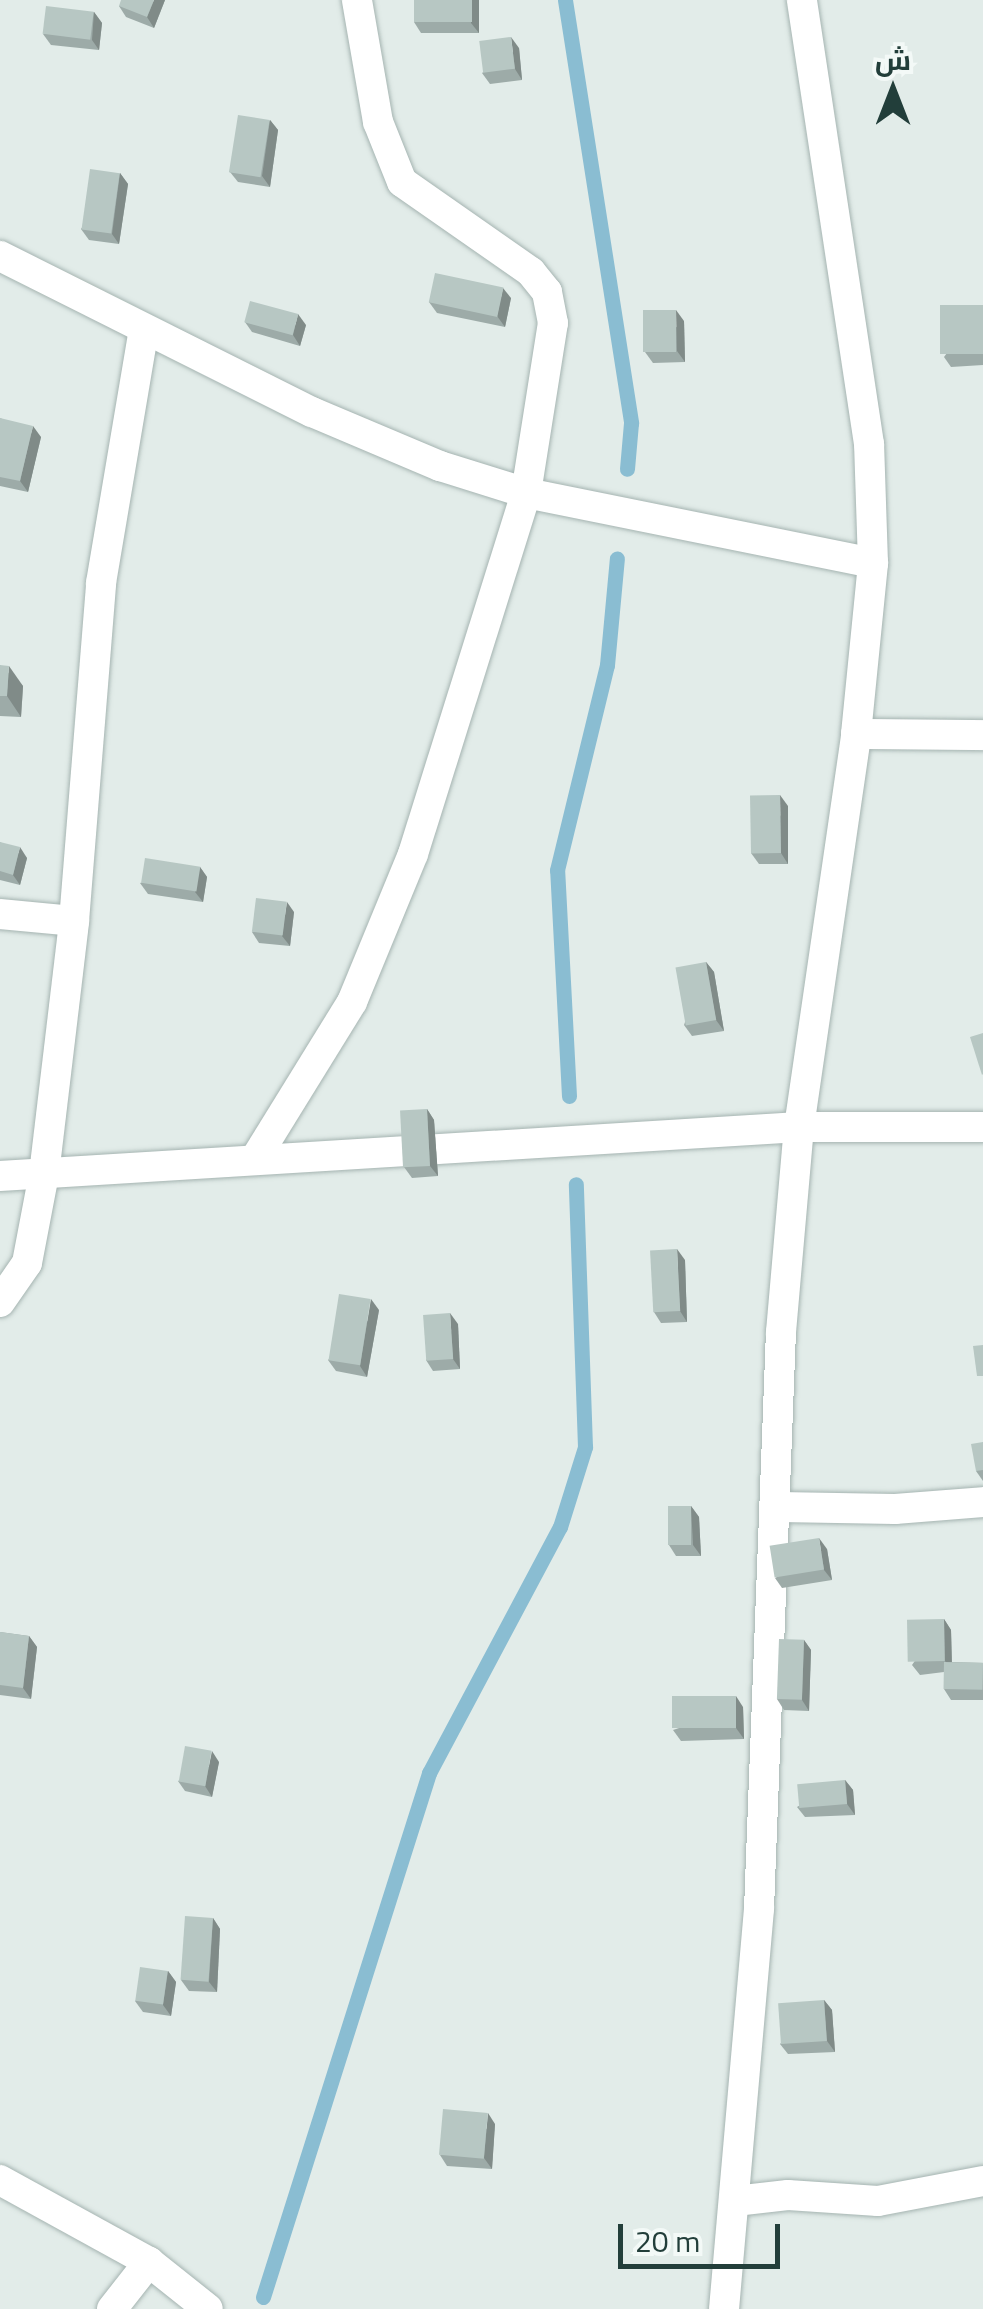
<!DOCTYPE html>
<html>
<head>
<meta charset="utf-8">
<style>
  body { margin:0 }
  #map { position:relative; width:983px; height:2309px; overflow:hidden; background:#e2ece9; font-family:"Titillium Web",Cairo,sans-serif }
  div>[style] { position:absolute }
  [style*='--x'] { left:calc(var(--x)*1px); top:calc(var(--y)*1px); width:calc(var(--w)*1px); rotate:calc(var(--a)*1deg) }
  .stream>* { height:15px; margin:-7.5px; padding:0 7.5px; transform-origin:7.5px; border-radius:7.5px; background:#8abdd2 }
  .roads { filter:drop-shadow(0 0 2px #a5b4b1) drop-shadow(0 0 2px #a5b4b1) }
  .minor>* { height:30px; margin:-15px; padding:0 15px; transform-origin:15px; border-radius:15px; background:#fff }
  .wall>* { inset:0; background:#9daba8 }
  .shaded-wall>* { inset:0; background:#808b88 }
  .building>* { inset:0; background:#b7c7c3; transform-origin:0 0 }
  span { translate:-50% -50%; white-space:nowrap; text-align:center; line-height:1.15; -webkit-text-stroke:8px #f3f9f7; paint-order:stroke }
  .north { position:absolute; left:843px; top:40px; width:100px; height:100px; -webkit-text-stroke:8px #f3f9f7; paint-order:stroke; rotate:0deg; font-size:28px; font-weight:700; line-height:40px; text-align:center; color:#223e3a }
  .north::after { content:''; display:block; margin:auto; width:35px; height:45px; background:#223e3a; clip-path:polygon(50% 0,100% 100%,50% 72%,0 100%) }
  .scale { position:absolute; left:618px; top:2224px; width:162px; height:45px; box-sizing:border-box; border:5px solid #223e3a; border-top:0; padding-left:12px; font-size:30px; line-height:35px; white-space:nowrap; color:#223e3a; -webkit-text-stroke:8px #f3f9f7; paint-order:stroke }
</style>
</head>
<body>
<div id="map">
  <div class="stream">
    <i style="--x:565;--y:0;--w:428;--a:81.1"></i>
    <i style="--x:631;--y:423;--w:46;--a:95"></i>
    <i style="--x:569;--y:1096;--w:226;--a:-93"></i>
    <i style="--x:557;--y:870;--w:211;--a:-76.3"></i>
    <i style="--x:607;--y:665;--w:107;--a:-84.7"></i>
    <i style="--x:263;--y:2297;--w:550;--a:-72.42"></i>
    <i style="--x:429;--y:1773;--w:279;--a:-62"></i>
    <i style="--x:560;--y:1527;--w:84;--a:-72.6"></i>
    <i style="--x:585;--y:1447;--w:263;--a:-92"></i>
  </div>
  <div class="roads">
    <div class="minor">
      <i style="--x:0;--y:256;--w:349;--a:26.6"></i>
      <i style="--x:312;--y:412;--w:139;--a:22.9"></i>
      <i style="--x:440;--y:466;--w:90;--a:17.4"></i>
      <i style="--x:526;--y:493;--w:354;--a:11.4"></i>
      <i style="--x:856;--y:734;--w:127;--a:0.5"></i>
      <i style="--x:0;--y:914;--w:74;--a:5.4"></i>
      <i style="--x:255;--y:1159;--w:185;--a:-58.3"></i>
      <i style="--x:352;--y:1002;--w:160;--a:-67.6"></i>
      <i style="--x:413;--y:854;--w:378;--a:-72.6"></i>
      <i style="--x:526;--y:493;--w:172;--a:-81"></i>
      <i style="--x:553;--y:323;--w:32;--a:-101"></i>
      <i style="--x:547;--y:292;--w:26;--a:-129"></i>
      <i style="--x:531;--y:272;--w:157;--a:-145.1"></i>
      <i style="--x:402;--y:182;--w:65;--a:-111.8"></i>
      <i style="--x:378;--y:122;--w:124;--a:-99.8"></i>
      <i style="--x:0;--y:1176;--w:801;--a:-3.51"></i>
      <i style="--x:799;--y:1127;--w:184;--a:0"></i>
      <i style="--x:0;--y:1302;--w:47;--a:-55.3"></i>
      <i style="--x:27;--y:1263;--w:91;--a:-79.2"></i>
      <i style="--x:44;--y:1174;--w:255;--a:-83.2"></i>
      <i style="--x:74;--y:921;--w:339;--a:-85.4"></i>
      <i style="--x:101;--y:583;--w:257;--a:-80.4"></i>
      <i style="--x:779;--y:1507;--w:116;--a:1"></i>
      <i style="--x:895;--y:1509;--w:88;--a:-4.5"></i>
      <i style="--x:0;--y:2180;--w:170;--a:28.8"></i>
      <i style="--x:149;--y:2262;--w:75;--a:38.5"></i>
      <i style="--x:735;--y:2201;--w:53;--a:-6.5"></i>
      <i style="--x:788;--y:2195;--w:90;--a:3.8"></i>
      <i style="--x:878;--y:2201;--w:107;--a:-10.8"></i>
      <i style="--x:112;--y:2309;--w:60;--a:-51.8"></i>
      <i style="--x:724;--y:2309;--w:402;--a:-85"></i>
      <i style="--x:759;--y:1909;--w:577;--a:-87.82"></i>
      <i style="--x:781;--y:1332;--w:206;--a:-85"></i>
      <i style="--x:799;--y:1127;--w:397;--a:-81.7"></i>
      <i style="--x:856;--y:734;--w:172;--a:-84.3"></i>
      <i style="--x:873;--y:563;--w:119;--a:-91.9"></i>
      <i style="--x:869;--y:444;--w:449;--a:-98.6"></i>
    </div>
  </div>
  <div class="wall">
    <i style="clip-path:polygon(165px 0,154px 28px,126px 17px,119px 6px)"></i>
    <i style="clip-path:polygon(414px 0,479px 0,479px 33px,421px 33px,414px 22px)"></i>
    <i style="clip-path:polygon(94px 12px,102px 23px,99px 50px,51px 45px,43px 34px)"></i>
    <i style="clip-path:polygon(519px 48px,522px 80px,490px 84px,482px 73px)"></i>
    <i style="clip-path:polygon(270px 120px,278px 130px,270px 187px,238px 182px,230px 172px)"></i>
    <i style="clip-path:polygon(120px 173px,128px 184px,119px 244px,89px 240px,81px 229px)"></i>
    <i style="clip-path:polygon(511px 298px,505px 327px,437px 313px,429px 302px)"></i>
    <i style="clip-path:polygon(983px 305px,983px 365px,951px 367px,944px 357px)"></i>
    <i style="clip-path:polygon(684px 321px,685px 362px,653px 363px,645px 352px)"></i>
    <i style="clip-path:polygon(245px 322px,306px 325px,300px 346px,252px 332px)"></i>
    <i style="clip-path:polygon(0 418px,41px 437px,28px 492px,0 486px)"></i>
    <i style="clip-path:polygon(0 665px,23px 686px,21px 717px,0 716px)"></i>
    <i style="clip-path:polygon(788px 806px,788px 864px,759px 864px,751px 853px)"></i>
    <i style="clip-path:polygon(0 842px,27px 858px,20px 885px,0 880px)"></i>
    <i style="clip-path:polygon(200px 867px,207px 877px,203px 902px,148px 894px,140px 883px)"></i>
    <i style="clip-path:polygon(294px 912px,290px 946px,259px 943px,252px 932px)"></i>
    <i style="clip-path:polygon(706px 962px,714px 972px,724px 1031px,692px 1036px,684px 1025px)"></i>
    <i style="clip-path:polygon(427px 1109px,434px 1120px,438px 1176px,412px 1178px,404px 1167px)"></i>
    <i style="clip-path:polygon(685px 1260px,687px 1322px,661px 1323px,654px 1312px)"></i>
    <i style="clip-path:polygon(379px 1310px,367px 1377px,336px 1371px,328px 1360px)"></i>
    <i style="clip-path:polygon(458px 1324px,460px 1369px,433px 1371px,426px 1360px)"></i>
    <i style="clip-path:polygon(983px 1442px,983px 1481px,976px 1471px)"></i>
    <i style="clip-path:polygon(691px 1506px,699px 1517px,701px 1556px,676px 1556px,669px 1545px)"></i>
    <i style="clip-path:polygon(827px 1549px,832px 1580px,782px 1588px,775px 1578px)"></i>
    <i style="clip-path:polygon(944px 1619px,951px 1630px,952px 1662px,983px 1663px,983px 1700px,951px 1700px,944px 1689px,944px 1672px,920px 1675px,912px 1665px)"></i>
    <i style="clip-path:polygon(0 1632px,29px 1636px,37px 1647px,31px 1699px,0 1695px)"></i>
    <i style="clip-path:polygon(804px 1640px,811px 1650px,809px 1711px,784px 1710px,777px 1699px)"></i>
    <i style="clip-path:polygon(743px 1707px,744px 1739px,681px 1741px,673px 1730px)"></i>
    <i style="clip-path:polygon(219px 1762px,212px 1797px,185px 1791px,178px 1781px)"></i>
    <i style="clip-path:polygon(845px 1780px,853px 1790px,855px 1815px,805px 1817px,797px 1807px)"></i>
    <i style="clip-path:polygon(213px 1918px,220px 1929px,217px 1992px,189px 1991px,181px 1980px)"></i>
    <i style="clip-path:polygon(168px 1971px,176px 1982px,171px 2016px,143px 2012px,135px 2001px)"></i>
    <i style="clip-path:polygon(824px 2000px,832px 2010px,835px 2052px,788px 2054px,780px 2044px)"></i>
    <i style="clip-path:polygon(495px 2124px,492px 2169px,447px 2166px,440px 2155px)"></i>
  </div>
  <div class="shaded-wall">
    <i style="clip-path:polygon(154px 0,165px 0,154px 28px,147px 17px)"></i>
    <i style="clip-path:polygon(472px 0,479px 0,479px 33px,471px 23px)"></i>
    <i style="clip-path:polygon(94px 12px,102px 23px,99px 50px,92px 40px)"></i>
    <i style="clip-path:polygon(511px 37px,519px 48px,522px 80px,515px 69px)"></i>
    <i style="clip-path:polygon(270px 120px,278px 130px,270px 187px,262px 176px)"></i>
    <i style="clip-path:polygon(120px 173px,128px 184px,119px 244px,112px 234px)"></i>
    <i style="clip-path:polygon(503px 288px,511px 298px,505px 327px,497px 316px)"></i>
    <i style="clip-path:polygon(676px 310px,684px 321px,685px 362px,677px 351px)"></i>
    <i style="clip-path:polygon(298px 314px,306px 325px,300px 346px,293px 335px)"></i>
    <i style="clip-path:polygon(33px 426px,41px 437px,28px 492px,20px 481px)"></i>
    <i style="clip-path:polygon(9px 666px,23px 686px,21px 717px,7px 696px)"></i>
    <i style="clip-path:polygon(780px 795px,788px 806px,788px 864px,781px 853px)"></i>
    <i style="clip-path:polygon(20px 847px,27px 858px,20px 885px,13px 875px)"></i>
    <i style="clip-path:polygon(200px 867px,207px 877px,203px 902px,195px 892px)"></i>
    <i style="clip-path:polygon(287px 902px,294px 912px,290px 946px,282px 936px)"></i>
    <i style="clip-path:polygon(706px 962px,714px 972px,724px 1031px,716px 1020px)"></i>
    <i style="clip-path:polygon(427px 1109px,434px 1120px,438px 1176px,430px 1166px)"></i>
    <i style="clip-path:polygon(677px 1249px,685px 1260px,687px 1322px,680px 1311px)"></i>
    <i style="clip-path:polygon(371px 1299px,379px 1310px,367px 1377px,360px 1366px)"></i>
    <i style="clip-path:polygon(450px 1313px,458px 1324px,460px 1369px,453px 1359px)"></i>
    <i style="clip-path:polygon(691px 1506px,699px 1517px,701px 1556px,693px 1545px)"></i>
    <i style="clip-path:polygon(819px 1538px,827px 1549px,832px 1580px,824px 1570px)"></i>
    <i style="clip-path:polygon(944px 1619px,951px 1630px,952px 1671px,945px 1661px)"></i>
    <i style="clip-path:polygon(29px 1636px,37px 1647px,31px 1699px,23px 1688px)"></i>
    <i style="clip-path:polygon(804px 1640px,811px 1650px,809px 1711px,802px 1700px)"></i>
    <i style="clip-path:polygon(736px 1696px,743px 1707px,744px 1739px,736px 1728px)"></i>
    <i style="clip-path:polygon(212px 1751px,219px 1762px,212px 1797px,205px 1786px)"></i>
    <i style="clip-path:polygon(845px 1780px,853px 1790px,855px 1815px,847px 1804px)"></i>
    <i style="clip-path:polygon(213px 1918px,220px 1929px,217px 1992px,209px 1982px)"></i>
    <i style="clip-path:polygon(168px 1971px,176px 1982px,171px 2016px,163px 2005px)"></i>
    <i style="clip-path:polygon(824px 2000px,832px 2010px,835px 2052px,827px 2041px)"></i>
    <i style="clip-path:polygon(488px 2113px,495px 2124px,492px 2169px,484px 2158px)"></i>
  </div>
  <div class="building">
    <i style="clip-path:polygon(121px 0,154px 0,147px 17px,119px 6px)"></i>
    <i style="left:414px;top:0;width:58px;height:22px"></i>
    <i style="left:46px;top:6px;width:48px;height:28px;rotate:7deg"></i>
    <i style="left:511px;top:37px;width:32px;height:32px;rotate:83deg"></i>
    <i style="left:238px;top:115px;width:32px;height:58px;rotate:9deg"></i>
    <i style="left:90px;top:169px;width:30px;height:61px;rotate:8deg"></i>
    <i style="left:435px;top:273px;width:70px;height:30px;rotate:12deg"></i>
    <i style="left:250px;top:301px;width:50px;height:22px;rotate:15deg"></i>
    <i style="left:983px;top:305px;width:49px;height:43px;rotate:90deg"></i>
    <i style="left:643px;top:310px;width:33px;height:42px"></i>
    <i style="clip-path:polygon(0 418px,33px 426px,20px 481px,0 477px)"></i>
    <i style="clip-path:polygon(0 665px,9px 666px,7px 696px,0 696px)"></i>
    <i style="left:780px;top:795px;width:58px;height:30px;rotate:89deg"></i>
    <i style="clip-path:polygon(0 842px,20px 847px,13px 875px,0 871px)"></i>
    <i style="left:145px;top:858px;width:56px;height:25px;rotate:9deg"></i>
    <i style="left:256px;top:898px;width:31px;height:34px;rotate:7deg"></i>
    <i style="left:706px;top:962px;width:59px;height:31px;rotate:80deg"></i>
    <i style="clip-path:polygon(983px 1033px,983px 1074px,982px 1075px,970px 1037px)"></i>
    <i style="left:427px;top:1109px;width:57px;height:27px;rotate:87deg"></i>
    <i style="left:677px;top:1249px;width:62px;height:27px;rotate:87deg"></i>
    <i style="left:339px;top:1294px;width:32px;height:67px;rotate:9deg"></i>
    <i style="left:450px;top:1313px;width:46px;height:27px;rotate:86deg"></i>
    <i style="clip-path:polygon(983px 1345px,983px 1376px,977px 1376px,973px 1346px)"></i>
    <i style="clip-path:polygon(983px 1442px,983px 1470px,976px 1471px,971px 1444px)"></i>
    <i style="left:668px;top:1506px;width:23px;height:39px"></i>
    <i style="left:819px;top:1538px;width:32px;height:50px;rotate:81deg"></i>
    <i style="left:944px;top:1619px;width:42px;height:37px;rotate:89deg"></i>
    <i style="clip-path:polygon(0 1632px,29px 1636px,23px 1688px,0 1685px)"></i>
    <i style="left:779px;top:1639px;width:25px;height:60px;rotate:2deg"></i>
    <i style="left:944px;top:1662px;width:39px;height:27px;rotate:1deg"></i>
    <i style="left:736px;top:1696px;width:32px;height:64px;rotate:90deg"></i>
    <i style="left:185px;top:1746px;width:27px;height:36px;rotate:10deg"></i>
    <i style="left:845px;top:1780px;width:24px;height:48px;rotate:85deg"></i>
    <i style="left:185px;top:1916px;width:28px;height:64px;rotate:4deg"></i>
    <i style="left:140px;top:1967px;width:28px;height:34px;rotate:8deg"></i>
    <i style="left:824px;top:2000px;width:41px;height:46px;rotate:86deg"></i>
    <i style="left:443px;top:2109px;width:45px;height:46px;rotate:5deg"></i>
  </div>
  <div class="north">ش</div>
  <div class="scale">20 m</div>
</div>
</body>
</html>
